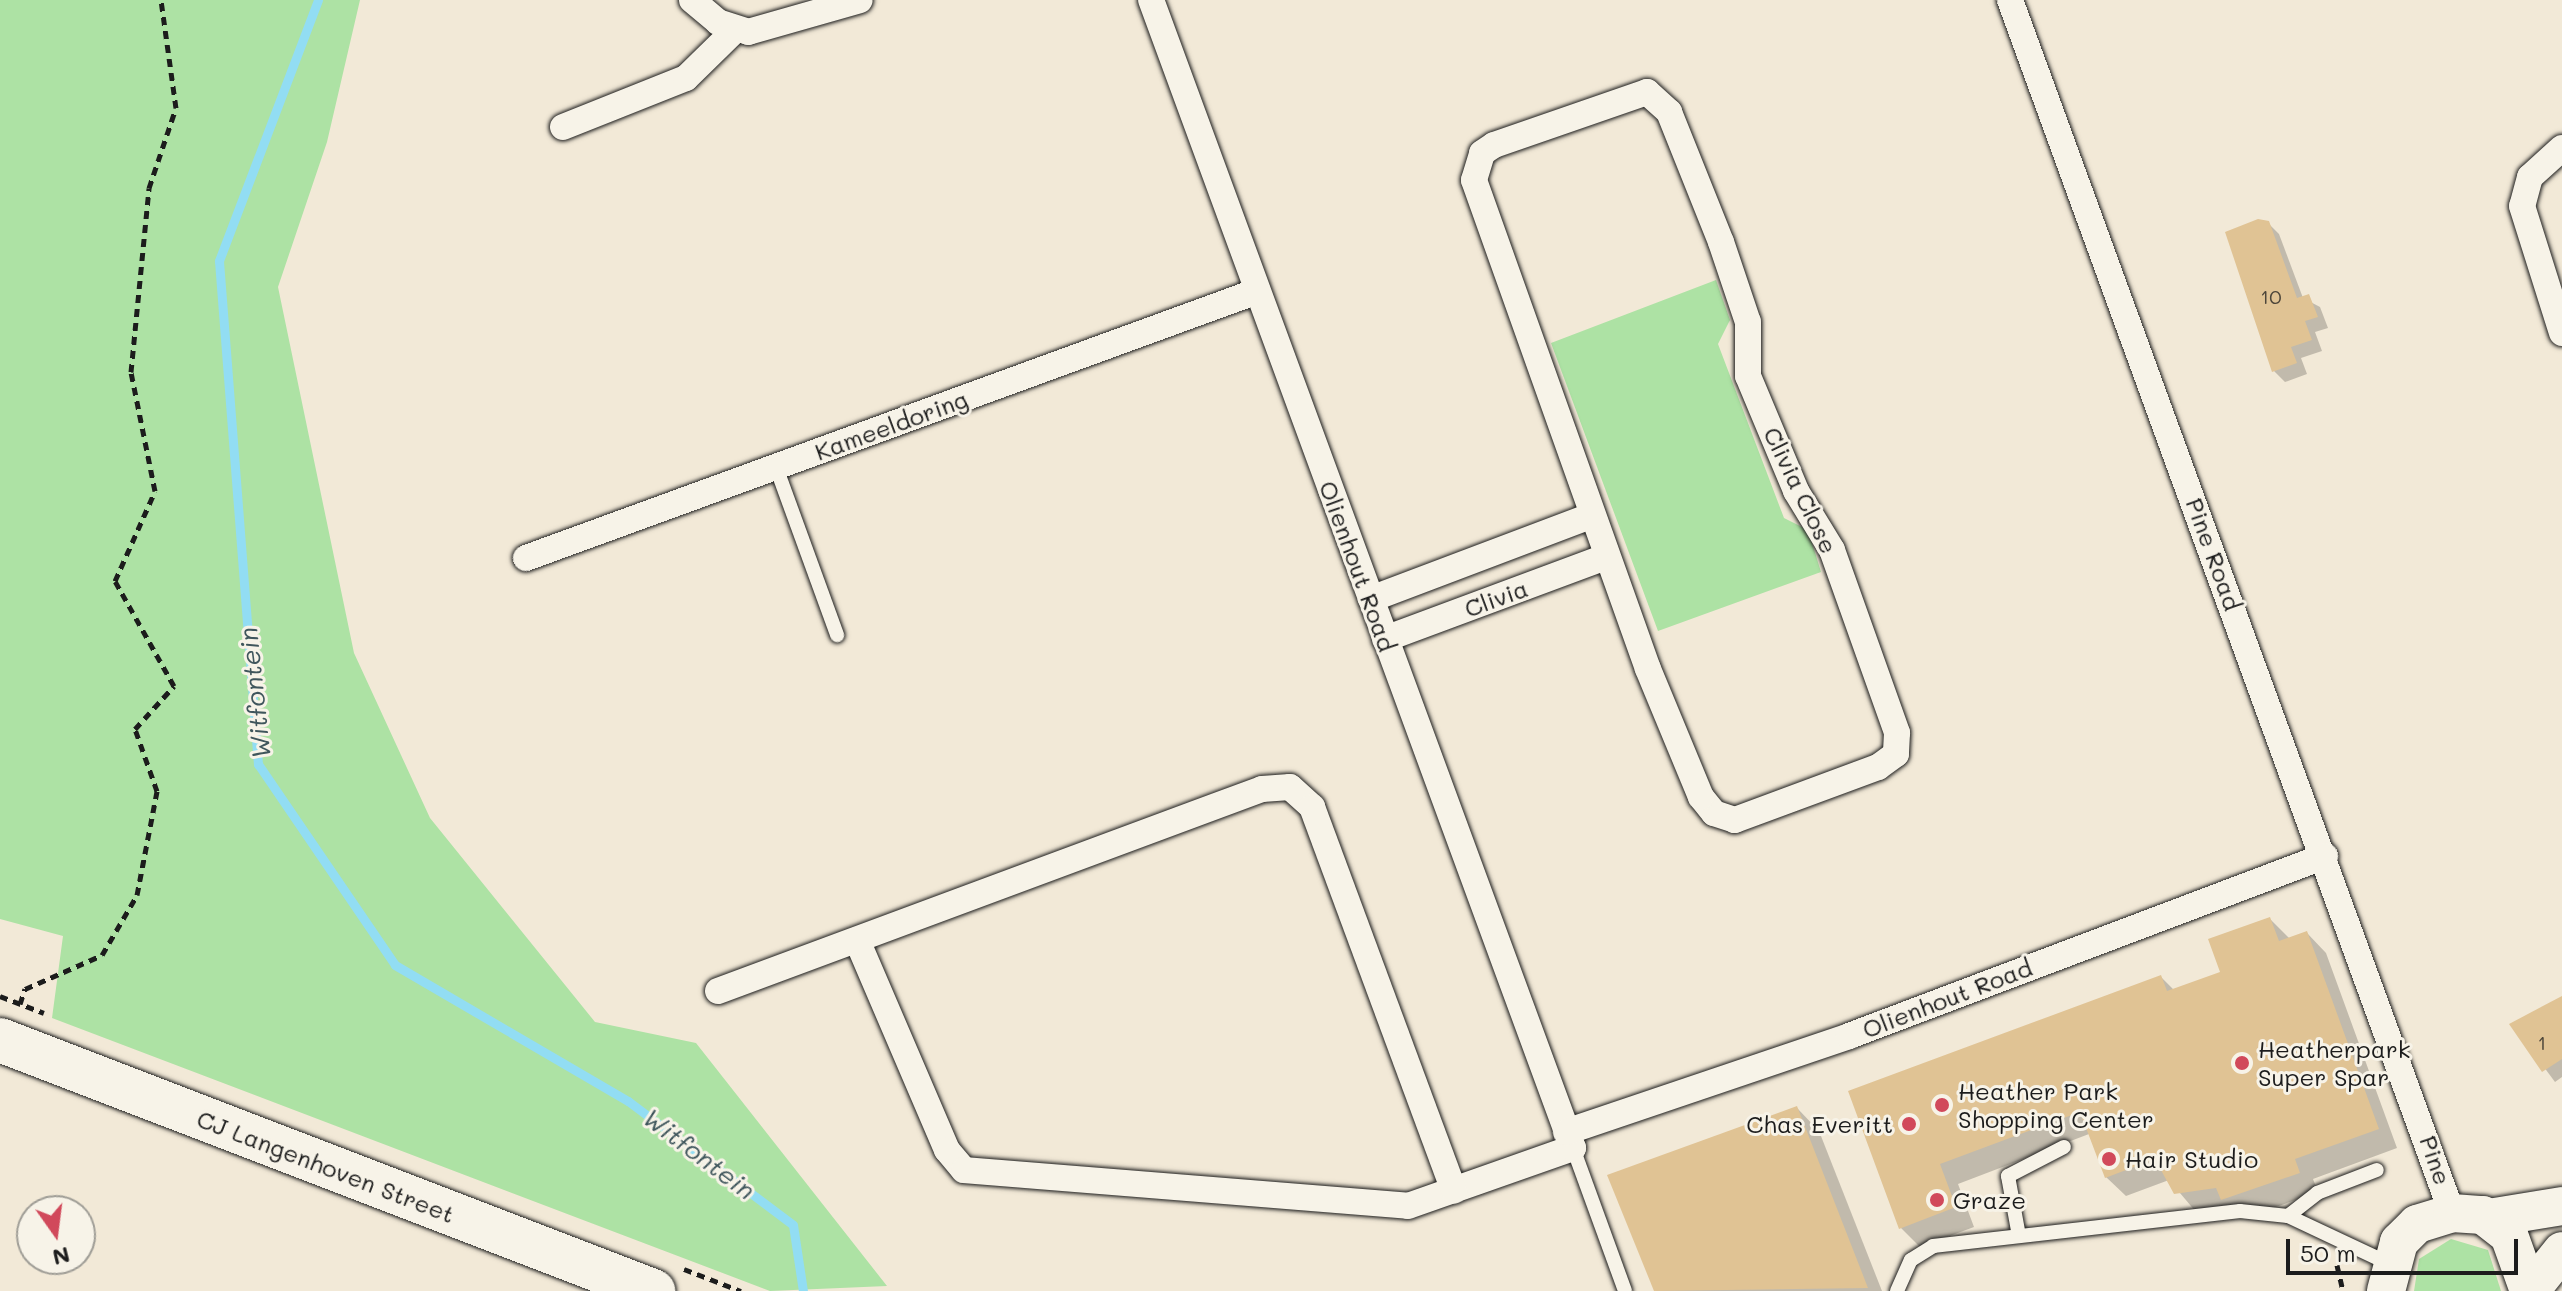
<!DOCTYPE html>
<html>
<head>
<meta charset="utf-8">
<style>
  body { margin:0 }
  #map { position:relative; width:2562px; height:1291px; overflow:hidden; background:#f2e9d7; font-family:Mali,sans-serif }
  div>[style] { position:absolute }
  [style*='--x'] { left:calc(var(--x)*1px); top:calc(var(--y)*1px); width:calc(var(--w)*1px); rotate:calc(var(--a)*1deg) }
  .green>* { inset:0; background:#ade2a4 }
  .shadow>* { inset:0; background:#0003 }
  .stream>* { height:9px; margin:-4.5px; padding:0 4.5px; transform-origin:4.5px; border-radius:4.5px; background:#92ddf3 }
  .building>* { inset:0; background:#e0c394 }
  .path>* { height:5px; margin-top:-2.5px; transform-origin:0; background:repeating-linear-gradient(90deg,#1c1c1c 0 8px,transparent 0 14px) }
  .roads { filter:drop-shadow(0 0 2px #1c1c1c) drop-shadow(0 0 2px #1c1c1c) }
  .lane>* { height:14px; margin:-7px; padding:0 7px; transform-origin:7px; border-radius:7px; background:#f7f3e8 }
  .street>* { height:26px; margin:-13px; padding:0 13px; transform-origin:13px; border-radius:13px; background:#f7f3e8 }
  .secondary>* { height:38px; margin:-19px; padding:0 19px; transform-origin:19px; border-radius:19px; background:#f7f3e8 }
  .highway>* { height:44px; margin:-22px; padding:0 22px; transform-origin:22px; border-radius:22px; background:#f7f3e8 }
  .dots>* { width:22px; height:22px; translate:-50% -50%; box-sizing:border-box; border:4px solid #f7f3e8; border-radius:50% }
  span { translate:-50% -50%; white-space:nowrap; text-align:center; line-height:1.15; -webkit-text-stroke:6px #f7f3e8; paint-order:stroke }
  .number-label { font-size:20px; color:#4d463a }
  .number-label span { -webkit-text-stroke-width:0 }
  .street-label { font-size:24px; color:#1c1c1c }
  .poi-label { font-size:24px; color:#1c1c1c }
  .left { translate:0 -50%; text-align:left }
  .right { translate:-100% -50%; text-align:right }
  .water-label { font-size:26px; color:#3f565c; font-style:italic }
  .north { position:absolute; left:16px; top:1195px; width:80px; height:80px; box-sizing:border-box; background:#f7f3e8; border:2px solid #9f9d96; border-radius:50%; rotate:166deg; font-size:22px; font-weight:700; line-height:32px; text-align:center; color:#1c1c1c }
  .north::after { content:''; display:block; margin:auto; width:28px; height:36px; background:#d1495b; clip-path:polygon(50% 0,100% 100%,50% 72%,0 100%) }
  .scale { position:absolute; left:2286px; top:1239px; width:232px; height:36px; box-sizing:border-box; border:4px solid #1c1c1c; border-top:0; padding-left:10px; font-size:24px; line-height:28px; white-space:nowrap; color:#1c1c1c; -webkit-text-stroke:6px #f7f3e8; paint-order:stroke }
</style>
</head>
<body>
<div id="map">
  <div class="green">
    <i style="clip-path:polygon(0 0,360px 0,327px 142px,278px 287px,354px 653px,430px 818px,595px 1022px,696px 1043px,887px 1286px,770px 1291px,52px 1018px,63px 936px,0 919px)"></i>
    <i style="clip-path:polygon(1716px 280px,1730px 320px,1718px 344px,1784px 518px,1808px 530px,1821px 572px,1658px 631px,1551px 343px)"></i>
    <i style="clip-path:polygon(2451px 1239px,2488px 1250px,2501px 1291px,2414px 1291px,2419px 1259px)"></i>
  </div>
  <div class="shadow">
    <i style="clip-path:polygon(2268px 223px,2279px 234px,2303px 298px,2320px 307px,2328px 328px,2315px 332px,2322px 351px,2301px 358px,2307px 374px,2285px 382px,2274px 371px)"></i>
    <i style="clip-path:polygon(2270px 919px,2290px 939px,2307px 933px,2326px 953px,2397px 1148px,2313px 1179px,2318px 1192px,2242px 1219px,2230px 1207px,2196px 1212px,2169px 1180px,2126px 1196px,2106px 1177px,2089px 1134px,1958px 1184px,1974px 1227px,1920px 1247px,1900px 1227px,1851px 1092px,2161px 977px,2174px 990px,2223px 973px)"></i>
    <i style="clip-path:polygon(2562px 998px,2562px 1077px,2555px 1082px,2512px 1024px)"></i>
    <i style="clip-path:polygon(1797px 1108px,1819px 1131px,1882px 1291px,1656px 1291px,1609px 1176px)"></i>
  </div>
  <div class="stream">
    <i style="--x:318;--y:0;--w:279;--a:110.8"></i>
    <i style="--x:219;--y:261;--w:505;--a:85.57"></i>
    <i style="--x:258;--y:764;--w:243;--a:55.7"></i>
    <i style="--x:395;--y:965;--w:270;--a:30.3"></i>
    <i style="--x:628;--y:1101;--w:206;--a:36.9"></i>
    <i style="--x:793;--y:1225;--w:67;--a:81.4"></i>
  </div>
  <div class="building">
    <i style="clip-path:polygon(2258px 219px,2269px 221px,2297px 298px,2309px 294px,2318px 317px,2305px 321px,2312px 340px,2291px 347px,2297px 363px,2272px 372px,2225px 232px)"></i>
    <i style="clip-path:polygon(2270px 917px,2279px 941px,2307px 931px,2379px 1129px,2295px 1159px,2300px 1173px,2221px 1200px,2216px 1188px,2174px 1194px,2155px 1159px,2105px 1178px,2080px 1112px,1940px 1164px,1956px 1207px,1899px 1229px,1848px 1091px,2161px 975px,2167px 991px,2220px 972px,2208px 939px)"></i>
    <i style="clip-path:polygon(2562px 996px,2562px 1059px,2542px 1072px,2509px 1024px)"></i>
    <i style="clip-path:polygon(1797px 1106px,1868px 1288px,1654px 1291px,1607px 1175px)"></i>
  </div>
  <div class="path">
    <i style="--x:0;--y:996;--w:47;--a:21.1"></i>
    <i style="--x:20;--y:1004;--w:16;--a:-72"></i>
    <i style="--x:25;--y:989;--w:84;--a:-23.8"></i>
    <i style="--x:102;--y:955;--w:69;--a:-59.7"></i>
    <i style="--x:137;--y:895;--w:106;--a:-79.1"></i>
    <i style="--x:157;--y:791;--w:66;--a:-109.5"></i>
    <i style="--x:135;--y:729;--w:58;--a:-47.8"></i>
    <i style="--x:174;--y:686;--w:120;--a:-119.3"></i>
    <i style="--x:115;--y:581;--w:98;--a:-66"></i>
    <i style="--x:155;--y:491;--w:121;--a:-101.4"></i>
    <i style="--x:131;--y:372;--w:185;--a:-84.4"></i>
    <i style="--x:149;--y:188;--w:84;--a:-71.4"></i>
    <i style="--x:176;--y:108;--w:109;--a:-97.9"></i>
    <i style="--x:2337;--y:1265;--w:27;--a:77"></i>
    <i style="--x:684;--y:1269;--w:61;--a:21.1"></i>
  </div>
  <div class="roads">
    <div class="lane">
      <i style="--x:776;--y:467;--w:179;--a:70"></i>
      <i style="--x:1573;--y:1148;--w:152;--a:70"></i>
      <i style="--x:2288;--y:1216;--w:37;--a:-38"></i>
      <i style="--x:2317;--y:1193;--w:64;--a:-21"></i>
      <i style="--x:2019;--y:1236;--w:61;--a:-100.4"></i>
      <i style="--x:2008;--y:1176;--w:63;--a:-27.4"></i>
      <i style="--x:1897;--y:1291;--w:34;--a:-66"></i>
      <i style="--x:1911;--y:1260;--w:26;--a:-32"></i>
      <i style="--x:1933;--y:1246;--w:309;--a:-6.5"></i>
      <i style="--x:2240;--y:1211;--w:48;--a:5.9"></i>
      <i style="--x:2288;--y:1216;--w:110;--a:25.2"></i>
    </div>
    <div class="street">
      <i style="--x:692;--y:0;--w:34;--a:40"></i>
      <i style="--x:718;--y:22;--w:32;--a:18"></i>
      <i style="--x:748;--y:32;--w:116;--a:-15.9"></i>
      <i style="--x:2010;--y:0;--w:1291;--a:69.98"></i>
      <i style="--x:1647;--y:92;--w:30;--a:42"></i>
      <i style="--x:1669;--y:112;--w:140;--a:68.2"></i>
      <i style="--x:1721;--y:242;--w:84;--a:71.4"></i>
      <i style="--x:1748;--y:322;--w:54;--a:90"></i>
      <i style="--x:1748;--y:376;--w:125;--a:67.3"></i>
      <i style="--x:1796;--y:491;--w:69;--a:58.6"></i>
      <i style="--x:1832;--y:550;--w:194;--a:70.4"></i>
      <i style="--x:1897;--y:733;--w:21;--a:93"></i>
      <i style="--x:1896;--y:754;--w:22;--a:144"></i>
      <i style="--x:1878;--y:767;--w:153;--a:159.7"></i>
      <i style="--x:1735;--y:820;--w:22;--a:-162"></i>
      <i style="--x:1714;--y:813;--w:21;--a:-129"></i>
      <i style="--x:1701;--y:797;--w:139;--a:-112.5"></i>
      <i style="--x:1648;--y:669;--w:519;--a:-109.59"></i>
      <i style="--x:1474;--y:180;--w:28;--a:-73"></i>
      <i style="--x:1482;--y:153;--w:14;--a:-34"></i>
      <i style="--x:1494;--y:145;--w:162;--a:-19.1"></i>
      <i style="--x:563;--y:127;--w:132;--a:-21.7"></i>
      <i style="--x:686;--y:78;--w:69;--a:-44.4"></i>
      <i style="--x:2562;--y:148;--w:43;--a:137.8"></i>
      <i style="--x:2530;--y:177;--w:30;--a:105"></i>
      <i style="--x:2522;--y:206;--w:133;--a:72.5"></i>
      <i style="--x:526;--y:558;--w:776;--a:-20.05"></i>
      <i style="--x:1371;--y:599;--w:235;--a:-20.7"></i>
      <i style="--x:1385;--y:639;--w:236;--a:-20.4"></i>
      <i style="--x:857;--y:940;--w:228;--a:66.8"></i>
      <i style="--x:947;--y:1150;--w:26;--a:50"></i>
      <i style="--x:964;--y:1170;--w:445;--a:4.6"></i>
      <i style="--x:1408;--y:1206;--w:175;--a:-19.4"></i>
      <i style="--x:1573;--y:1148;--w:1223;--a:-110.18"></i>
      <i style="--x:718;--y:991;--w:580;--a:-20.37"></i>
      <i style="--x:1262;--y:789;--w:28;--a:-4"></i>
      <i style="--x:1290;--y:787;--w:30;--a:42"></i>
      <i style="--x:1312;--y:807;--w:409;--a:69.7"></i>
      <i style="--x:1566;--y:1132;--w:299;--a:-18.7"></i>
      <i style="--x:1849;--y:1036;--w:509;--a:-20.71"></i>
    </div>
    <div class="secondary">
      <i style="--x:2489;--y:1218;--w:74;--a:-9.3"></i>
      <i style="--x:2386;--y:1291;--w:51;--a:-75.1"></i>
      <i style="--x:2399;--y:1242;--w:25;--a:-45"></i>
      <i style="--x:2417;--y:1224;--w:37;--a:-17"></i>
      <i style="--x:2452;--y:1213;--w:31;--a:4"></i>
      <i style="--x:2483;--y:1215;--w:33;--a:38"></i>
      <i style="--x:2509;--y:1235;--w:59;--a:70.3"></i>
      <i style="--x:2530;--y:1291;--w:51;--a:-51.3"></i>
    </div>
    <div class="highway">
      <i style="--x:0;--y:1040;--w:700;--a:21.03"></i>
    </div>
  </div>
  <div class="dots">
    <i style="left:2242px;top:1063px;background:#d1495b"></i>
    <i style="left:1942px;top:1105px;background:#d1495b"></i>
    <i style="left:1909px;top:1124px;background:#d1495b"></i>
    <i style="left:2109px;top:1159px;background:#d1495b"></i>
    <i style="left:1937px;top:1200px;background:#d1495b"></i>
  </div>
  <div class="number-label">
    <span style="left:2271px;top:296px">10</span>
    <span style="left:2542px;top:1042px">1</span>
  </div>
  <div class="street-label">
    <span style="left:891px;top:425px;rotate:-20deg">Kameeldoring</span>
    <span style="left:1801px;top:490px;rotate:64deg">Clivia Close</span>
    <span style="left:2214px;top:554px;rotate:70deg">Pine Road</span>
    <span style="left:1358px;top:566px;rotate:70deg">Olienhout Road</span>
    <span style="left:1496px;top:598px;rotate:-20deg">Clivia</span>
    <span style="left:1947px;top:998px;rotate:-21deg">Olienhout Road</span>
    <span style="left:2436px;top:1160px;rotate:71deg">Pine</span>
    <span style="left:326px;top:1166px;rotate:21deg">CJ Langenhoven Street</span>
  </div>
  <div class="poi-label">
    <span class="left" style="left:2258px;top:1063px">Heatherpark<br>Super Spar</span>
    <span class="left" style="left:1958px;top:1105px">Heather Park<br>Shopping Center</span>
    <span class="right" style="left:1893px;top:1124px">Chas Everitt</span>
    <span class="left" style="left:2125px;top:1159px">Hair Studio</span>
    <span class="left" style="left:1953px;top:1200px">Graze</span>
  </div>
  <div class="water-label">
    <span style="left:255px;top:693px;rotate:-96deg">Witfontein</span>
    <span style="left:699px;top:1154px;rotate:37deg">Witfontein</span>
  </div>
  <div class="north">N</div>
  <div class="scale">50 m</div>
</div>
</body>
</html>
